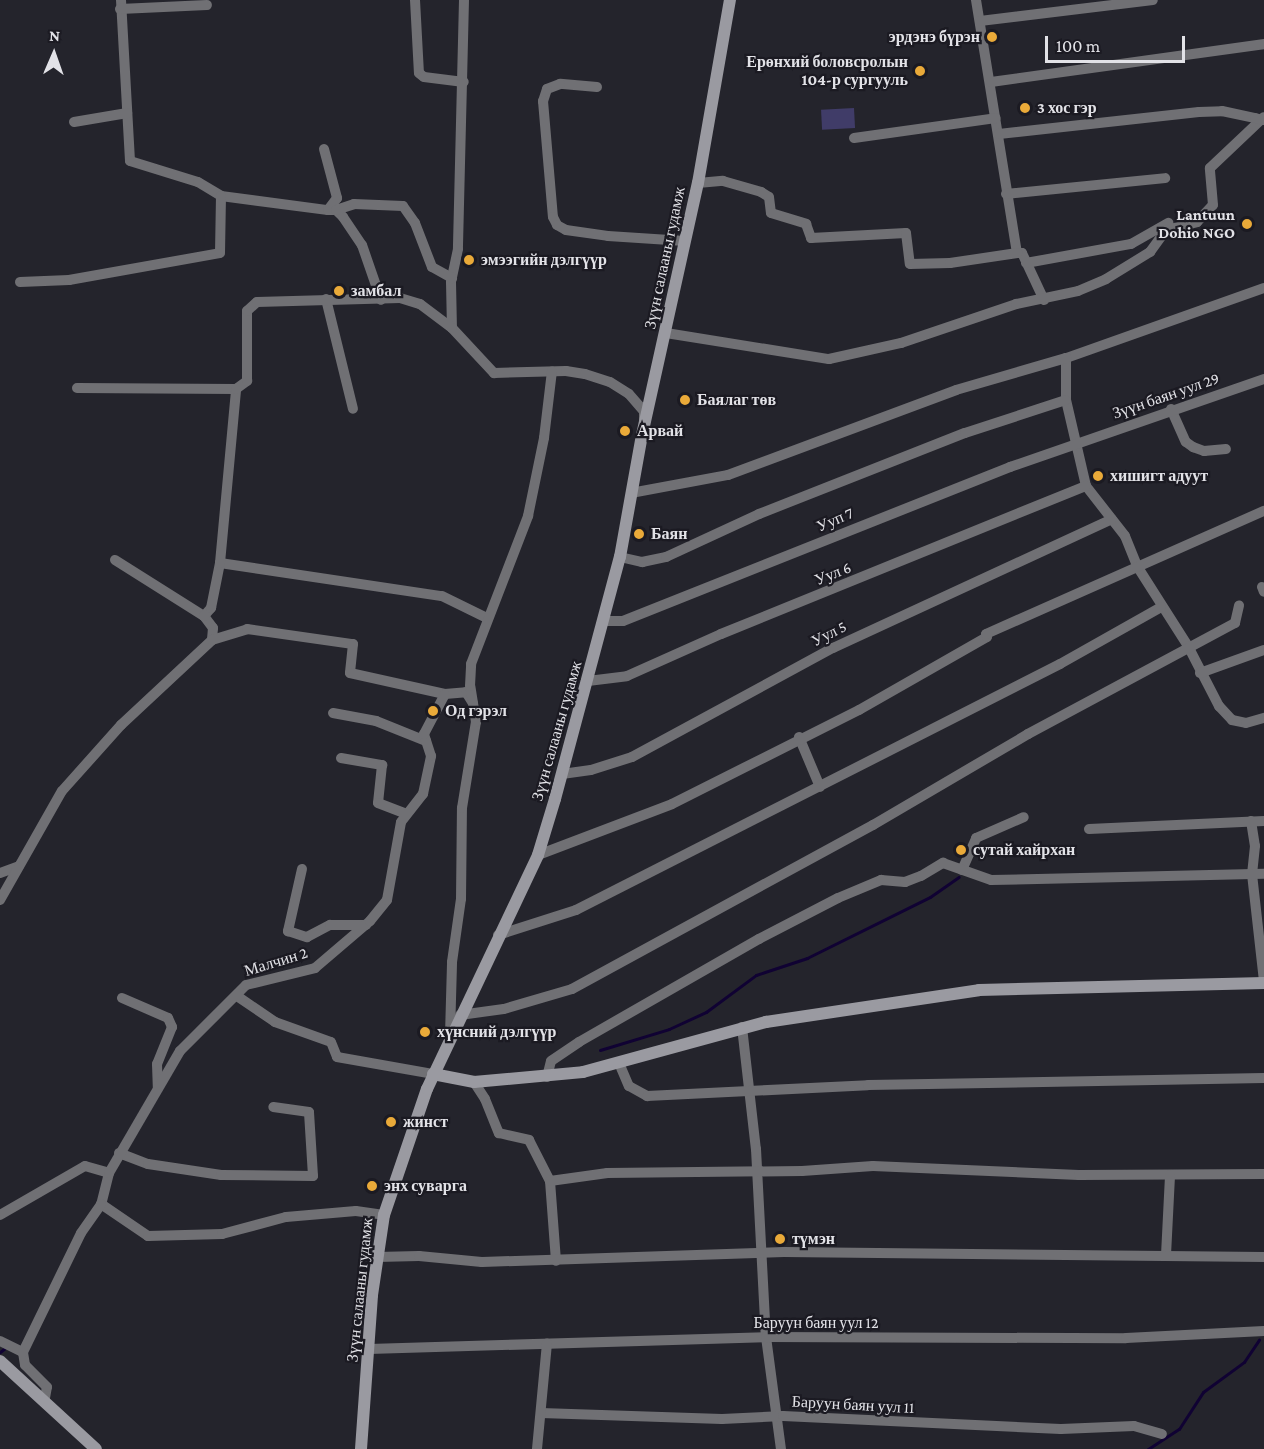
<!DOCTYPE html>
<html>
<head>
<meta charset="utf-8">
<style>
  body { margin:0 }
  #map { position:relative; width:1264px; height:1449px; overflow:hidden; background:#24242c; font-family:"Crimson Pro",serif }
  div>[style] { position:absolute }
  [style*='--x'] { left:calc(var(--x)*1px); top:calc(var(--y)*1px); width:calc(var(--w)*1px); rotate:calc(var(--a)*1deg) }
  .green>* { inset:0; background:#403c68; transform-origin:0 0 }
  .stream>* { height:3px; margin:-1.5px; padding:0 1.5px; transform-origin:1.5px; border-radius:1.5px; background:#100233 }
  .street>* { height:10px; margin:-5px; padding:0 5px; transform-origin:5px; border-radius:5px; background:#707074 }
  .secondary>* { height:12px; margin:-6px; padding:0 6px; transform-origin:6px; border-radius:6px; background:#9a9aa1 }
  .street-bridge>* { height:10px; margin:-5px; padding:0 5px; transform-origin:5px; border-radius:5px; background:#707074 }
  .dots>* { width:16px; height:16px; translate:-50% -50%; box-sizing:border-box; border:3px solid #1b1a22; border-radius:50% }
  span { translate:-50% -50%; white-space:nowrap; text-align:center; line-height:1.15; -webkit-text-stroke:4.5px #1b1a22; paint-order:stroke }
  .poi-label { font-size:16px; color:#e2e2e7; font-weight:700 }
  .right { translate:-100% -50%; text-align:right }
  .left { translate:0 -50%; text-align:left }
  .street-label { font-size:16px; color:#e2e2e7 }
  .north { position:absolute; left:24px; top:24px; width:60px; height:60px; -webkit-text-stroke:4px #1b1a22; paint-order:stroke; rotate:2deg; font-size:16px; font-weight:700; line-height:24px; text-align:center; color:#e2e2e7 }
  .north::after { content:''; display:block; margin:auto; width:21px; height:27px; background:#e2e2e7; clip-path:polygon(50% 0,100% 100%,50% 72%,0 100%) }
  .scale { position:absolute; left:1045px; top:36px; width:140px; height:27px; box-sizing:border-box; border:3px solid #e2e2e7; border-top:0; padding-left:8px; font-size:18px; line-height:21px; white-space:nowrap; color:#e2e2e7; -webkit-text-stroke:4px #1b1a22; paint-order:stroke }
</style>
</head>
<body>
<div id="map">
  <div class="green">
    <i style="left:854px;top:108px;width:20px;height:33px;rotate:87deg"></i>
  </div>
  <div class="stream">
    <i style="--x:600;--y:1050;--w:72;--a:-16.9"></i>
    <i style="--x:669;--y:1029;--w:41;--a:-24.7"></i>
    <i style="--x:706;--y:1012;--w:62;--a:-36.5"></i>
    <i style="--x:756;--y:975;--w:54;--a:-18.4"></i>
    <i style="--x:807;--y:958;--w:137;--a:-26.4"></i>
    <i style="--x:930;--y:897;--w:35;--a:-35"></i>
    <i style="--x:0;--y:1352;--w:6;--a:-39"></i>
    <i style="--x:1148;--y:1449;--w:37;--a:-33"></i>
    <i style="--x:1179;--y:1429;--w:44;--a:-57"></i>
    <i style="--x:1203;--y:1392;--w:51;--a:-36.2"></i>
    <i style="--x:1244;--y:1362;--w:27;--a:-56"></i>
  </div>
  <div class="street">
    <i style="--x:121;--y:0;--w:161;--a:86.8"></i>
    <i style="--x:130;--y:161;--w:71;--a:17.2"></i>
    <i style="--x:198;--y:182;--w:27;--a:31"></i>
    <i style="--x:221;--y:196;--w:108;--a:7.5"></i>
    <i style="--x:415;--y:0;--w:73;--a:86.9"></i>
    <i style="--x:419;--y:73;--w:6;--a:39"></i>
    <i style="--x:424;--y:77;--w:40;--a:7.1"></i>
    <i style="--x:464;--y:0;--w:249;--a:91.4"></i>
    <i style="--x:458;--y:249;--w:34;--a:102"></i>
    <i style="--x:451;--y:282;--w:46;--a:88.8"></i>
    <i style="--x:452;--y:328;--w:62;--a:47"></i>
    <i style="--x:494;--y:373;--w:72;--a:-1.6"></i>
    <i style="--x:566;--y:371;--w:19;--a:9"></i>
    <i style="--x:585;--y:374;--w:26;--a:18"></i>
    <i style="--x:610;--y:382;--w:22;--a:32"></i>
    <i style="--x:629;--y:394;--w:23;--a:49"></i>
    <i style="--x:644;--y:411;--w:9;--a:90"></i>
    <i style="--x:976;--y:0;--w:256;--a:80.8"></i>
    <i style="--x:1017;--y:253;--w:5;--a:0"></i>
    <i style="--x:1022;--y:253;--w:52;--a:64.9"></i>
    <i style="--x:120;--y:9;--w:87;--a:-2.6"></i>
    <i style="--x:980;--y:21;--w:174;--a:-6.9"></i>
    <i style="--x:991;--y:82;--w:276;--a:-7.9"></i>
    <i style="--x:597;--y:87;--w:37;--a:-175"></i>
    <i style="--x:560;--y:84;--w:14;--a:159"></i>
    <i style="--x:547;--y:89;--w:13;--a:108"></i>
    <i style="--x:543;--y:101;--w:116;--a:85.1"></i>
    <i style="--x:553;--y:217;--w:9;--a:63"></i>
    <i style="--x:557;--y:225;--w:10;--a:29"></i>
    <i style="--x:566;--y:230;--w:42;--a:8.1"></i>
    <i style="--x:608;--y:236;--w:77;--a:3.7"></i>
    <i style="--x:74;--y:122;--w:54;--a:-9.6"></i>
    <i style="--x:999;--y:134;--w:201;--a:-6.3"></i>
    <i style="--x:1199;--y:112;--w:23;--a:-2"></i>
    <i style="--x:1222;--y:111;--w:34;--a:12"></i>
    <i style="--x:854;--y:138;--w:143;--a:-8"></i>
    <i style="--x:324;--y:149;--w:51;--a:75.1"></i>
    <i style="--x:337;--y:198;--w:15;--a:127"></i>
    <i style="--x:328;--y:210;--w:8;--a:0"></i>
    <i style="--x:336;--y:210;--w:10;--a:45"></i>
    <i style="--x:343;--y:217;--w:34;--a:56"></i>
    <i style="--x:362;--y:245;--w:58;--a:70.9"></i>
    <i style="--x:698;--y:183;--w:25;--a:-5"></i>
    <i style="--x:723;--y:181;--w:40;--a:16"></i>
    <i style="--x:761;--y:192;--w:9;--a:32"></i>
    <i style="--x:769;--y:197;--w:16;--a:83"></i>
    <i style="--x:771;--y:213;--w:37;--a:17"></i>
    <i style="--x:806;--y:224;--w:15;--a:70"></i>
    <i style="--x:811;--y:238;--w:95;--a:-3"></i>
    <i style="--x:906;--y:233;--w:31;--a:83"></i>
    <i style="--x:910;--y:264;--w:40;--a:-1.4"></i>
    <i style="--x:950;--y:263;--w:68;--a:-8.5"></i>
    <i style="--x:1006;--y:194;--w:160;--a:-5.7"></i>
    <i style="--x:336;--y:210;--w:19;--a:-18"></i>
    <i style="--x:354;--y:204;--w:49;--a:2.3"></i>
    <i style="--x:403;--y:206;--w:21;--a:55"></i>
    <i style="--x:415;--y:223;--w:47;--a:68.9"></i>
    <i style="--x:432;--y:267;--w:23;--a:29"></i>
    <i style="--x:1026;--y:263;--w:107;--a:-10.3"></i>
    <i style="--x:1131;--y:244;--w:43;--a:-29.6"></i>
    <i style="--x:20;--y:282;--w:49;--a:-2.3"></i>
    <i style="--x:69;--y:280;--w:153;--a:-10.1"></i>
    <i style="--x:220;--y:253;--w:57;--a:-89"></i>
    <i style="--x:1264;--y:288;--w:210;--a:160.5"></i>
    <i style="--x:1066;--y:358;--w:42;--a:90"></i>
    <i style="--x:1066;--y:400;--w:88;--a:76.9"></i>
    <i style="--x:1086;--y:486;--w:63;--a:52"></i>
    <i style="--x:1125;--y:536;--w:32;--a:68"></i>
    <i style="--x:1137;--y:566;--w:95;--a:57.5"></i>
    <i style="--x:1188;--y:646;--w:68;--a:62.7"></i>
    <i style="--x:1219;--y:706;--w:19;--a:47"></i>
    <i style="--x:1232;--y:720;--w:14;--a:12"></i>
    <i style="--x:1246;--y:723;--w:19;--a:-16"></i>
    <i style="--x:326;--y:299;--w:113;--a:76.2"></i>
    <i style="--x:666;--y:333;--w:165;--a:9.1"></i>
    <i style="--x:829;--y:359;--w:74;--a:-12.5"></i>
    <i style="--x:901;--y:343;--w:121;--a:-18.7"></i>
    <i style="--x:1016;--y:304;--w:63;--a:-11.8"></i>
    <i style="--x:1078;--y:291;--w:30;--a:-23"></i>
    <i style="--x:1106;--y:279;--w:52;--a:-31.5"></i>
    <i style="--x:1150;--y:252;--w:27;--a:-54"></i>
    <i style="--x:1166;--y:230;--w:32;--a:-14"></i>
    <i style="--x:1197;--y:222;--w:23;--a:-47"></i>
    <i style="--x:1213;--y:205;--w:37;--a:-95"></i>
    <i style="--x:1210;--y:168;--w:74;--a:-43.4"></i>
    <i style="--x:77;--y:388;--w:159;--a:0.4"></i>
    <i style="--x:1171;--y:409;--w:36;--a:66"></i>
    <i style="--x:1186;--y:442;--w:9;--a:36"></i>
    <i style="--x:1193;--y:447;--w:12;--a:20"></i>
    <i style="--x:1204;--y:451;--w:22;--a:-5"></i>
    <i style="--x:631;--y:493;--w:99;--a:-10.5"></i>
    <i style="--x:728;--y:475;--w:243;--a:-20.4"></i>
    <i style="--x:956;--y:390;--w:115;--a:-16.2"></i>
    <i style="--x:620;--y:557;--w:23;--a:13"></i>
    <i style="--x:642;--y:562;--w:25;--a:-12"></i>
    <i style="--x:666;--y:557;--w:102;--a:-24.8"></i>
    <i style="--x:759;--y:514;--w:221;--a:-21.5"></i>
    <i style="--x:965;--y:433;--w:106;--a:-18.1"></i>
    <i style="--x:115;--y:560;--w:105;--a:32.2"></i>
    <i style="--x:204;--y:616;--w:15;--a:53"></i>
    <i style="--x:213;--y:628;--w:12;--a:95"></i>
    <i style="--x:220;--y:563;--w:224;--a:8.5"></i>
    <i style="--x:442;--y:596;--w:50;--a:26.1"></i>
    <i style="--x:1262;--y:587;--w:5;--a:68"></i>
    <i style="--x:204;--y:616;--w:11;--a:-49"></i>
    <i style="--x:211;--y:608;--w:46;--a:-78.7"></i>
    <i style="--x:220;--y:563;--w:175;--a:-84.7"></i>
    <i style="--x:236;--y:389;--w:14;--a:-36"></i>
    <i style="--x:247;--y:381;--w:70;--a:-90"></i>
    <i style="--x:247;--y:311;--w:13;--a:-42"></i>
    <i style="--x:257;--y:302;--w:143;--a:-1.6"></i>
    <i style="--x:400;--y:298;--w:21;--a:17"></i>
    <i style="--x:420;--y:304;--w:40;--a:37"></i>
    <i style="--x:604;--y:621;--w:19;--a:0"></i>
    <i style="--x:623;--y:621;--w:417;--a:-21.7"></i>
    <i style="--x:1010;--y:467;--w:269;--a:-19.1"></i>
    <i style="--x:1200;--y:673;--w:68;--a:-19.8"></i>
    <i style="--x:588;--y:681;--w:39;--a:-7"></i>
    <i style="--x:627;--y:676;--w:103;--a:-24.1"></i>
    <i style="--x:721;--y:634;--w:394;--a:-22.1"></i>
    <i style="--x:333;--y:713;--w:44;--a:10.5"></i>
    <i style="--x:376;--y:721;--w:54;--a:21.8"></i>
    <i style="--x:799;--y:737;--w:54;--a:67.2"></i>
    <i style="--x:341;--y:758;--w:42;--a:9.7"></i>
    <i style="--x:382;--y:765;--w:38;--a:96"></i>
    <i style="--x:378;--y:803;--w:30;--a:21"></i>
    <i style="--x:562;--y:774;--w:29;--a:-8"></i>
    <i style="--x:591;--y:770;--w:43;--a:-17.6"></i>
    <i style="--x:632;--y:757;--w:229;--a:-28.5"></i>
    <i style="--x:833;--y:648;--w:307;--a:-24.8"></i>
    <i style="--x:1251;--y:821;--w:25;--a:81"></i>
    <i style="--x:1255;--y:846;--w:28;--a:96"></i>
    <i style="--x:1252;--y:874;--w:108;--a:83.6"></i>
    <i style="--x:1089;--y:829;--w:175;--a:-2.6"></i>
    <i style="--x:538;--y:855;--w:143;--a:-20.8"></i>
    <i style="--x:672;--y:804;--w:209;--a:-26.7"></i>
    <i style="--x:859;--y:710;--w:147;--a:-29.7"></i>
    <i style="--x:987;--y:637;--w:3;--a:-108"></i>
    <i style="--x:986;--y:634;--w:304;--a:-23.9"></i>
    <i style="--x:302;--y:869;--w:64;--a:102.7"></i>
    <i style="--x:288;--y:931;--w:20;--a:18"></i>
    <i style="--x:307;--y:937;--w:26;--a:-28"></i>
    <i style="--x:330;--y:925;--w:36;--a:0"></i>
    <i style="--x:962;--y:870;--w:35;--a:-66"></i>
    <i style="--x:976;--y:838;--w:52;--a:-23.6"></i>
    <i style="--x:0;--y:873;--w:20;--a:-20"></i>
    <i style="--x:0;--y:900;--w:125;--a:-60.4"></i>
    <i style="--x:62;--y:791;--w:89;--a:-48.2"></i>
    <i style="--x:121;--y:725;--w:125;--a:-43"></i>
    <i style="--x:212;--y:640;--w:37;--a:-17"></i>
    <i style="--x:247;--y:629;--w:107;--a:8.1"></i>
    <i style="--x:353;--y:644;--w:29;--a:96"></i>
    <i style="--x:350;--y:673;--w:97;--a:12.5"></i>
    <i style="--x:445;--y:694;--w:21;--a:-5"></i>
    <i style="--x:466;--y:692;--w:13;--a:58"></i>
    <i style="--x:498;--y:935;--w:82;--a:-17.8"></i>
    <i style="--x:576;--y:910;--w:543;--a:-26.94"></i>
    <i style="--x:1060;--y:664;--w:116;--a:-29.4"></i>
    <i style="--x:237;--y:996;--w:46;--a:34.4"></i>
    <i style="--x:275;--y:1022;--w:59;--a:19.7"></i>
    <i style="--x:331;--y:1042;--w:16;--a:68"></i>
    <i style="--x:337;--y:1057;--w:97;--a:10"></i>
    <i style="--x:122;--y:998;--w:50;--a:23.5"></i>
    <i style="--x:168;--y:1018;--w:10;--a:66"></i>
    <i style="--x:172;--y:1027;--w:40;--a:112"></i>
    <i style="--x:157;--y:1064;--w:23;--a:88"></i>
    <i style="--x:460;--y:1015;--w:44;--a:-7.8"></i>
    <i style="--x:504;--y:1009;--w:71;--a:-16.4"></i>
    <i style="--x:572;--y:989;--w:343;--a:-28.6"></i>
    <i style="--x:873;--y:825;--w:180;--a:-30.4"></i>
    <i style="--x:1028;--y:734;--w:235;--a:-28.2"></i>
    <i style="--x:1235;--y:623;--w:18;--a:-77"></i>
    <i style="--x:742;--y:1027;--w:123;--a:83.5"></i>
    <i style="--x:756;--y:1149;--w:188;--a:87"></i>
    <i style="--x:766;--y:1337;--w:113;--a:82.4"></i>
    <i style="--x:450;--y:1035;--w:73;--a:-88.4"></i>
    <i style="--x:452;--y:962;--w:64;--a:-81.9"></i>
    <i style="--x:461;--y:899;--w:91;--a:-89.4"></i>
    <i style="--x:462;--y:808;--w:87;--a:-80.8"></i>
    <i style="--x:476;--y:722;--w:36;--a:-99"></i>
    <i style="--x:470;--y:686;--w:22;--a:-87"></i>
    <i style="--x:471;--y:664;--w:159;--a:-68.9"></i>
    <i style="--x:528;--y:516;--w:80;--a:-78.4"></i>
    <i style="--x:544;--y:438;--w:67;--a:-83.2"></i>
    <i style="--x:619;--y:1063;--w:25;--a:67"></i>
    <i style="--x:629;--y:1086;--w:21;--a:29"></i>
    <i style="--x:647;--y:1096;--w:221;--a:-2.8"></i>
    <i style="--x:868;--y:1085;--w:396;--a:-1"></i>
    <i style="--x:547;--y:1077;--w:16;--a:-76"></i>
    <i style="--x:551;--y:1061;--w:34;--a:-34"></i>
    <i style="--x:579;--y:1042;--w:207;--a:-29.8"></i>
    <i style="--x:759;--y:939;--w:89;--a:-27.4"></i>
    <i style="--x:838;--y:898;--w:47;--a:-22.7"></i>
    <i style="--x:881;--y:880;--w:24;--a:5"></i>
    <i style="--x:905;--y:882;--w:17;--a:-21"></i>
    <i style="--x:921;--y:876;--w:26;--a:-31"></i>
    <i style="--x:943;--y:863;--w:51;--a:19.5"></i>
    <i style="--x:991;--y:880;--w:273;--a:-1.3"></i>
    <i style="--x:474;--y:1082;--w:20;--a:57"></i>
    <i style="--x:485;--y:1099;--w:37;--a:68"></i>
    <i style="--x:499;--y:1133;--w:31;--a:13"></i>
    <i style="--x:529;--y:1140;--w:46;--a:62.9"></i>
    <i style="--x:550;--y:1181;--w:80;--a:85.7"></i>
    <i style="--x:119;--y:1153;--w:31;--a:21"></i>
    <i style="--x:148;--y:1164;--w:74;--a:8.6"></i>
    <i style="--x:221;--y:1175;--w:92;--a:0.6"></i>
    <i style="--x:313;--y:1176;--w:64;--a:-93.6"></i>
    <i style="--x:309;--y:1112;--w:36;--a:-172"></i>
    <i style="--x:109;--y:1173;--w:32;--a:104"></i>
    <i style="--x:101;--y:1204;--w:57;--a:34.2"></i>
    <i style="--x:148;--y:1236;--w:74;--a:-1.5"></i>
    <i style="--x:222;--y:1234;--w:66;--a:-14.9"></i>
    <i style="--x:286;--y:1217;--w:70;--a:-4.9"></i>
    <i style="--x:356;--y:1211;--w:28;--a:8"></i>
    <i style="--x:550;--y:1181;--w:58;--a:-8"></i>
    <i style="--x:607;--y:1173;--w:195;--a:-0.6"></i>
    <i style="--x:802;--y:1171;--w:71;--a:-4"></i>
    <i style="--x:873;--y:1166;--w:206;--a:2.5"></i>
    <i style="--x:1079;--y:1175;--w:185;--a:-0.3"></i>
    <i style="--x:0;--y:1215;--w:98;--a:-30"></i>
    <i style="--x:85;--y:1166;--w:25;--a:16"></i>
    <i style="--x:109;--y:1173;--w:141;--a:-59.8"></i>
    <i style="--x:180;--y:1051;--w:93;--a:-45"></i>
    <i style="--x:246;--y:985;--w:71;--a:-13.8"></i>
    <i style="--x:315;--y:968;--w:72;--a:-40.5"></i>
    <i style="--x:370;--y:921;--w:27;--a:-51"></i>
    <i style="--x:387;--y:900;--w:79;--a:-79.8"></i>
    <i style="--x:401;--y:822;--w:36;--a:-52"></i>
    <i style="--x:423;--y:794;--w:39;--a:-78"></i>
    <i style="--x:431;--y:756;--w:23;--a:-108"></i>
    <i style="--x:424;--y:734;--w:45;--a:-62.3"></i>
    <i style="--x:1166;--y:1255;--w:80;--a:-87.1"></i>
    <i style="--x:377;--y:1257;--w:42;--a:-1.4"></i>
    <i style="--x:419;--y:1256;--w:63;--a:5.4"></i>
    <i style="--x:482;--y:1262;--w:302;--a:-1.9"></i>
    <i style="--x:784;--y:1252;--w:480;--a:0.6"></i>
    <i style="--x:0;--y:1341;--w:25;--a:26"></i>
    <i style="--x:369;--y:1349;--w:397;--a:-1.7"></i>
    <i style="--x:766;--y:1337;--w:360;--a:0.2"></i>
    <i style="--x:1126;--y:1338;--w:138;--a:-2.9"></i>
    <i style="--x:45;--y:1398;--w:11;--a:-80"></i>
    <i style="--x:47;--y:1387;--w:31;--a:-135"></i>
    <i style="--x:25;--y:1365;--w:13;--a:-99"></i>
    <i style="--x:23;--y:1352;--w:132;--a:-64"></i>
    <i style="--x:81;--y:1233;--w:35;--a:-55"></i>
    <i style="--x:541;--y:1413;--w:181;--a:1.9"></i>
    <i style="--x:722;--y:1419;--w:61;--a:-2.8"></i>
    <i style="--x:783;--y:1416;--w:278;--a:2.7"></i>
    <i style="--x:1061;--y:1429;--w:73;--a:-2.4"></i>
    <i style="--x:1134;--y:1426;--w:29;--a:16"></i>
    <i style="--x:537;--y:1449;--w:106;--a:-84.6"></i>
  </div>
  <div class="secondary">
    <i style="--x:433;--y:1074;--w:42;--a:11"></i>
    <i style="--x:474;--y:1082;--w:109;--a:-5.2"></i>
    <i style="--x:583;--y:1072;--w:190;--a:-15.3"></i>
    <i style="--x:766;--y:1022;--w:215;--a:-8.5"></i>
    <i style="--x:979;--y:990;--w:285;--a:-1.4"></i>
    <i style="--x:0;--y:1361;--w:130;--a:42.5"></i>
    <i style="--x:361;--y:1449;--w:154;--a:-85.9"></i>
    <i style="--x:372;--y:1295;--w:81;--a:-81.5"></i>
    <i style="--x:384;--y:1215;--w:133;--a:-71.2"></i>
    <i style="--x:427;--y:1089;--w:259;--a:-64.6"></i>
    <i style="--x:538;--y:855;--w:59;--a:-73.1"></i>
    <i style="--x:555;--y:799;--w:251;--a:-75"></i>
    <i style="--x:620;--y:557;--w:124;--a:-79.8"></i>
    <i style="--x:642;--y:435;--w:258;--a:-77.5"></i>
    <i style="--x:698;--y:183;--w:186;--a:-80.1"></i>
  </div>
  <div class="street-bridge">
    <i style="--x:1255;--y:118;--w:9;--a:13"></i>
  </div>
  <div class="dots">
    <i style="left:992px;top:37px;background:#eaaa39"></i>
    <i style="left:920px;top:71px;background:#eaaa39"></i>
    <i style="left:1025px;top:108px;background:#eaaa39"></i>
    <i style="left:1247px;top:224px;background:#eaaa39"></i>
    <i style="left:469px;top:260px;background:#eaaa39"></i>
    <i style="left:339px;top:291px;background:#eaaa39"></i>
    <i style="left:685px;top:400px;background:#eaaa39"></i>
    <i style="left:625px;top:431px;background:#eaaa39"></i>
    <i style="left:1098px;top:476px;background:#eaaa39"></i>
    <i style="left:639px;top:534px;background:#eaaa39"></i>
    <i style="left:433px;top:711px;background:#eaaa39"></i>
    <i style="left:961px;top:850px;background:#eaaa39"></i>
    <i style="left:425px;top:1032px;background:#eaaa39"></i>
    <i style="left:391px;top:1122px;background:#eaaa39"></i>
    <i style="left:372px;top:1186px;background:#eaaa39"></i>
    <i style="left:780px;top:1239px;background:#eaaa39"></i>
  </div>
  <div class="poi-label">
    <span class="right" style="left:980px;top:37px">эрдэнэ бүрэн</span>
    <span class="right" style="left:908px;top:71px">Ерөнхий боловсролын<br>104-р сургууль</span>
    <span class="left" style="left:1037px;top:108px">3 хос гэр</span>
    <span class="right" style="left:1235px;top:224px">Lantuun<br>Dohio NGO</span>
    <span class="left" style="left:481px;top:260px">эмээгийн дэлгүүр</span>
    <span class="left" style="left:351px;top:291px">замбал</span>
    <span class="left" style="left:697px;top:400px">Баялаг төв</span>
    <span class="left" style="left:637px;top:431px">Арвай</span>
    <span class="left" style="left:1110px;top:476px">хишигт адуут</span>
    <span class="left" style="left:651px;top:534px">Баян</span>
    <span class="left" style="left:445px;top:711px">Од гэрэл</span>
    <span class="left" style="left:973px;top:850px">сутай хайрхан</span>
    <span class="left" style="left:437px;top:1032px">хүнсний дэлгүүр</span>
    <span class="left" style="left:403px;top:1122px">жинст</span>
    <span class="left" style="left:384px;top:1186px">энх суварга</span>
    <span class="left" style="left:792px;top:1239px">түмэн</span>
  </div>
  <div class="street-label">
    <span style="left:665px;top:258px;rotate:-78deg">Зүүн салааны гудамж</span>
    <span style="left:1166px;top:396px;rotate:-19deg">Зүүн баян уул 29</span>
    <span style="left:835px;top:520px;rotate:-23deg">Ууп 7</span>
    <span style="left:833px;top:574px;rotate:-22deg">Уул 6</span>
    <span style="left:829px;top:634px;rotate:-27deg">Уул 5</span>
    <span style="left:557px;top:731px;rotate:-74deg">Зүүн салааны гудамж</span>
    <span style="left:276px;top:962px;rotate:-17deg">Малчин 2</span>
    <span style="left:360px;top:1290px;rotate:-84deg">Зүүн салааны гудамж</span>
    <span style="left:816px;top:1323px">Баруун баян уул 12</span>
    <span style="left:853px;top:1405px;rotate:3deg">Баруун баян уул 11</span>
  </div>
  <div class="north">N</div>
  <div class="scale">100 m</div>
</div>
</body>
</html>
